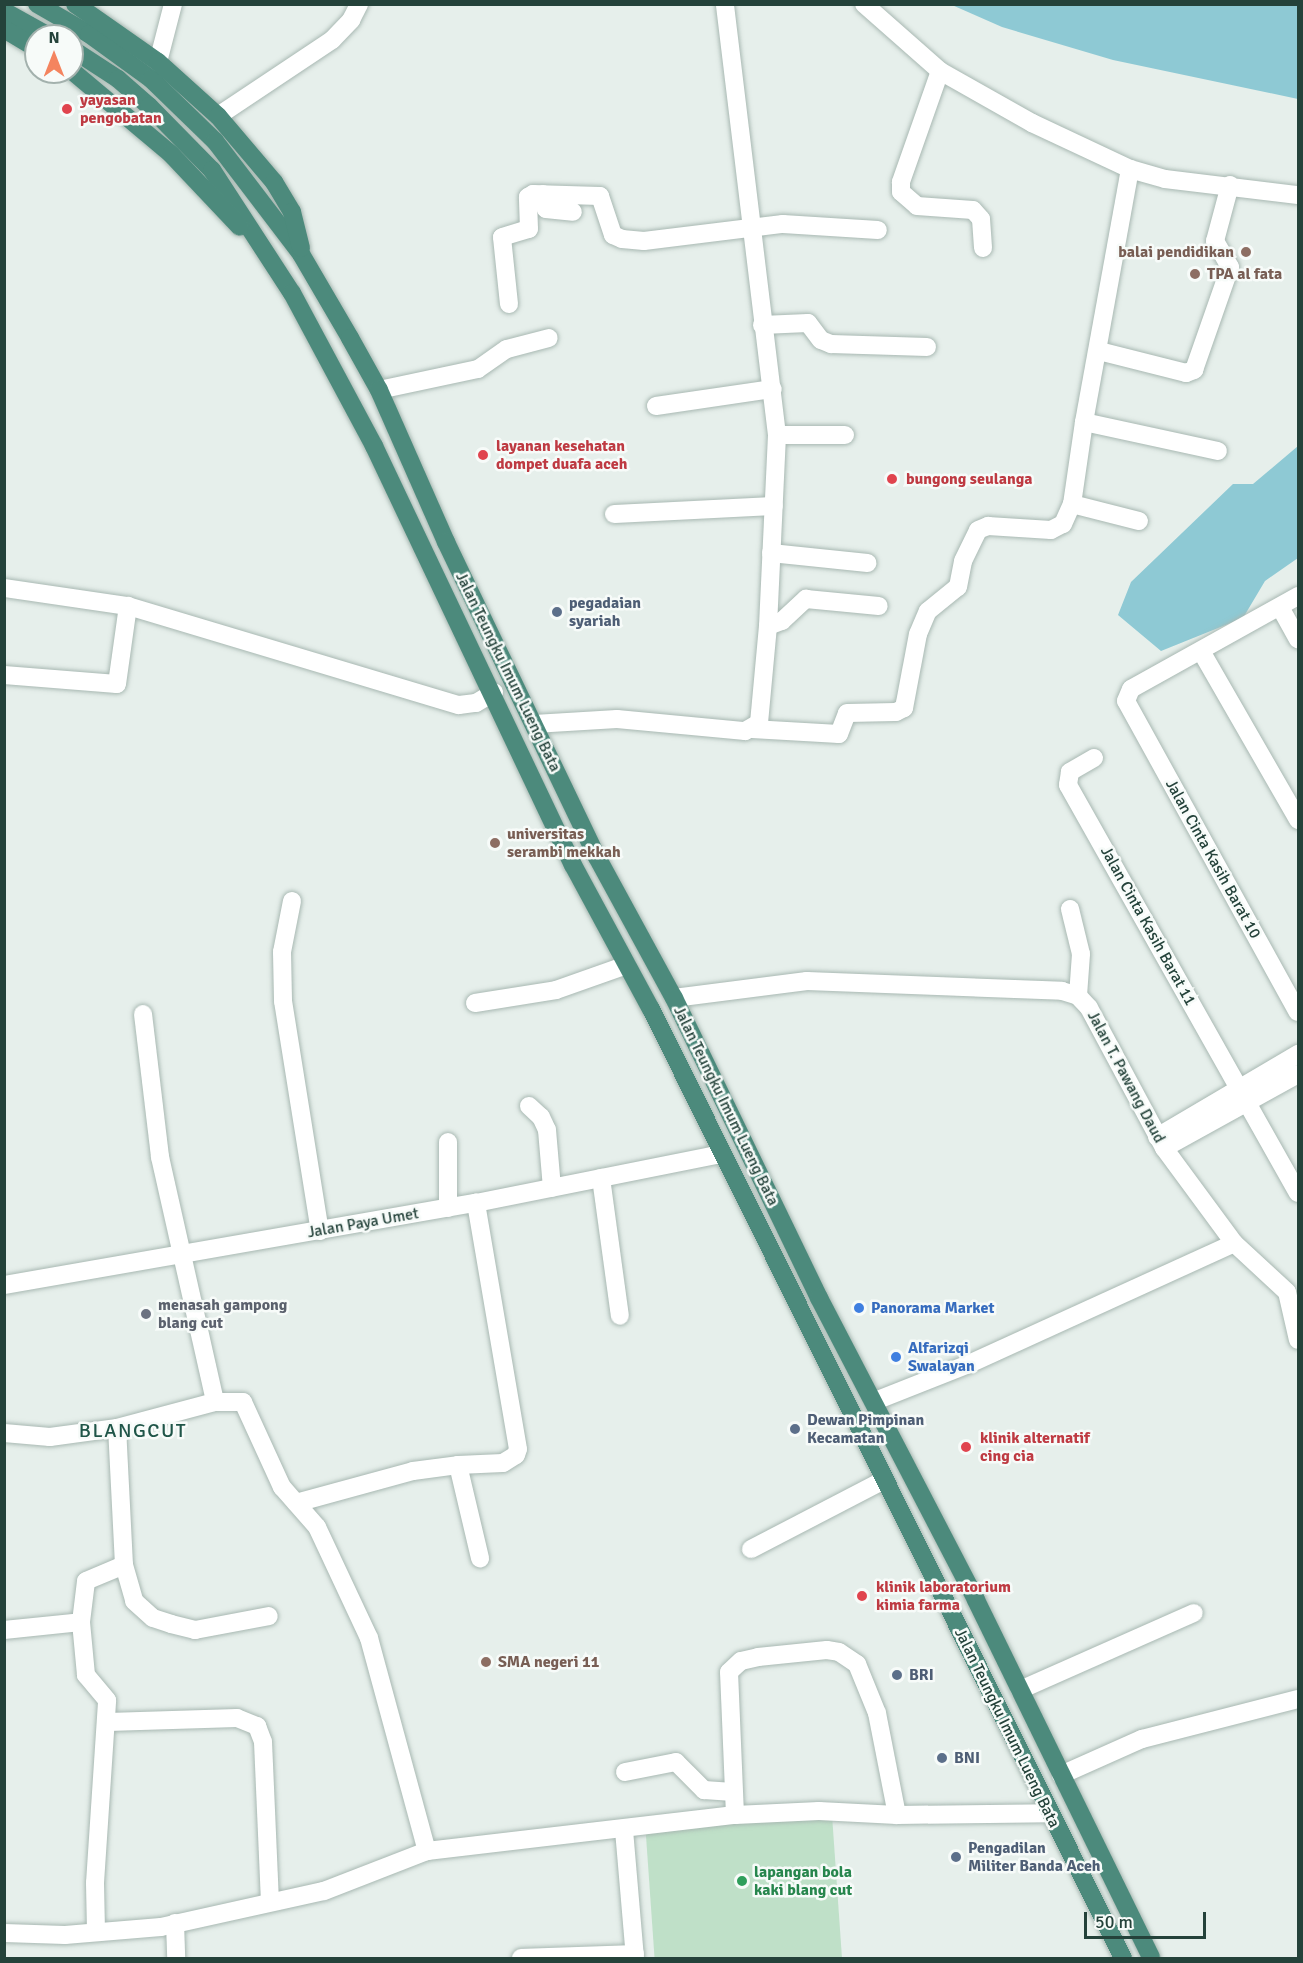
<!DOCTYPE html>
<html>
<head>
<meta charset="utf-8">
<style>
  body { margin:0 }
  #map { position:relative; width:1303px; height:1963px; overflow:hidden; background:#e6efeb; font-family:Signika,sans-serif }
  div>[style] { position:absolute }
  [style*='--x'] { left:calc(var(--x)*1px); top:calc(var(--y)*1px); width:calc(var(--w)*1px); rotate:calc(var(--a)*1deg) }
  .green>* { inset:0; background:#bfe0c8; transform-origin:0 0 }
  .water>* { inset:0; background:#8ec9d4 }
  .roads { filter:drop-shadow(0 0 2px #a8b8b2) drop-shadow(0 0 2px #a8b8b2) }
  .minor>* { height:18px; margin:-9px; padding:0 9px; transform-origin:9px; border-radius:9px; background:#fff }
  .trunk>* { height:18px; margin:-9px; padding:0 9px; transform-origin:9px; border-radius:9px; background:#4c8a7c }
  .dots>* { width:16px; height:16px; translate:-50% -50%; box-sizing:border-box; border:3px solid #f7fbf9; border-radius:50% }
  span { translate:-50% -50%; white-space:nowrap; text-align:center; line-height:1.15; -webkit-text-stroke:5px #f7fbf9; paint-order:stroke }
  .health-label { font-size:16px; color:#be3a42; font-weight:700 }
  .left { translate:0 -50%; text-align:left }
  .education-label { font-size:16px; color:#785e54; font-weight:700 }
  .right { translate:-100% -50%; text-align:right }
  .service-label { font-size:16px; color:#4e5e75; font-weight:700 }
  .street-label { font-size:16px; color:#24423a }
  .worship-label { font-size:16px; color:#5b616d; font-weight:700 }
  .shop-label { font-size:16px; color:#366cbe; font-weight:700 }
  .leisure-label { font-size:16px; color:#27864d; font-weight:700 }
  .quarter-label { font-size:20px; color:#1f5548; letter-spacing:1.5px }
  .frame { position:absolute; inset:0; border:6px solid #24423a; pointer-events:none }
  .north { position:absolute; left:24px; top:24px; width:60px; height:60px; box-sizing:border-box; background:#f7fbf9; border:2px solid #a3b1ad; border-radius:50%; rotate:0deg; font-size:16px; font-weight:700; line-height:24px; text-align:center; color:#24423a }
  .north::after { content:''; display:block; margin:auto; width:21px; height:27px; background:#f4845f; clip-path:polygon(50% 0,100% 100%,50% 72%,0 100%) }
  .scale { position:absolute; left:1084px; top:1912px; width:122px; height:27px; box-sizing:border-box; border:3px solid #24423a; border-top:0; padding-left:8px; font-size:18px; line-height:21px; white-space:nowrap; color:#24423a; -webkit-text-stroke:4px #f7fbf9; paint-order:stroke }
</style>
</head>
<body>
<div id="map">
  <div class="green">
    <i style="left:832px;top:1815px;width:143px;height:187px;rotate:86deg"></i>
  </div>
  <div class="water">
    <i style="clip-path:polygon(952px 5px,1298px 5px,1298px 99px,1113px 60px,1002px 27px)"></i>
    <i style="clip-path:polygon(1298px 446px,1298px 558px,1265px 581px,1243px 618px,1161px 651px,1118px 615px,1131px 582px,1233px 484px,1253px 484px)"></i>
  </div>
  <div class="roads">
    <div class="minor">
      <i style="--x:864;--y:4;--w:101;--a:41.4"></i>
      <i style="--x:940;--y:71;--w:106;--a:29.5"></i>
      <i style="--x:1032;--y:123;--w:108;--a:25.1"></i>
      <i style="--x:1130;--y:169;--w:36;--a:16"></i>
      <i style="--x:1165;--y:179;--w:134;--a:6.9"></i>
      <i style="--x:158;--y:62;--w:60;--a:-75.5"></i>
      <i style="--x:940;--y:71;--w:118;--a:109.4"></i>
      <i style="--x:901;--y:182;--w:10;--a:90"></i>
      <i style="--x:901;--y:192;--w:21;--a:41"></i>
      <i style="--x:917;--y:206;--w:56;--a:4.1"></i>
      <i style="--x:973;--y:210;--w:12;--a:48"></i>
      <i style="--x:981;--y:219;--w:29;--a:86"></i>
      <i style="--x:218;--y:116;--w:137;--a:-33.7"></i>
      <i style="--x:332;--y:40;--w:28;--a:-46"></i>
      <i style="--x:351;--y:20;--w:18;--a:-63"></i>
      <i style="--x:1130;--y:169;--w:257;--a:100.3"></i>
      <i style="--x:1084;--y:422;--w:137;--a:12.2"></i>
      <i style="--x:543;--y:194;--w:15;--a:79"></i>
      <i style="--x:546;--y:209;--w:27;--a:6"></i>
      <i style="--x:509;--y:304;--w:67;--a:-96"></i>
      <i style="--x:502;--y:237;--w:28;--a:-17"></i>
      <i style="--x:529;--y:229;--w:32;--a:-92"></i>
      <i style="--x:528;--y:197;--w:6;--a:-31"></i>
      <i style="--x:533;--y:194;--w:67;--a:1.7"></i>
      <i style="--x:600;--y:196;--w:41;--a:71.6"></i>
      <i style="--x:613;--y:235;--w:10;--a:24"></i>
      <i style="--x:622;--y:239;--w:22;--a:5"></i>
      <i style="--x:644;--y:241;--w:140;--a:-7"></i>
      <i style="--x:783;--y:224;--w:95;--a:3.6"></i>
      <i style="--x:762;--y:325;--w:46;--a:-2.5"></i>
      <i style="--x:808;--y:323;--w:21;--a:53"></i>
      <i style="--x:821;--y:340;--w:11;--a:22"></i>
      <i style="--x:831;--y:344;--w:96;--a:1.8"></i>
      <i style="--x:1099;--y:351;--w:90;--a:14.2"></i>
      <i style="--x:1186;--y:373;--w:9;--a:-21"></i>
      <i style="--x:1194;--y:370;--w:109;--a:-70.7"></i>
      <i style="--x:1230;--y:267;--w:30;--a:-120"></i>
      <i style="--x:1215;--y:241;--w:58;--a:-75"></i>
      <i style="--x:379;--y:390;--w:101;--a:-12"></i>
      <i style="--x:478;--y:369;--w:35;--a:-35"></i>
      <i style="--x:507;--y:349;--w:43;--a:-14.7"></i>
      <i style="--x:656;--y:406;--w:118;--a:-8.3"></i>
      <i style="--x:1084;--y:422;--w:83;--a:98.3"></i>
      <i style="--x:1072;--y:504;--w:69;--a:14.2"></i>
      <i style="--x:777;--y:435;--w:68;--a:0"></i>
      <i style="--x:614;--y:514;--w:160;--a:-2.9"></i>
      <i style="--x:771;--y:553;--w:97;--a:5.9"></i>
      <i style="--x:4;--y:588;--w:125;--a:8.3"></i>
      <i style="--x:128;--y:606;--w:345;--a:16.7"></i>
      <i style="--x:459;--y:705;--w:17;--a:-7"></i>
      <i style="--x:476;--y:703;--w:21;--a:-31"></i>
      <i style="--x:1298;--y:596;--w:191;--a:150.9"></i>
      <i style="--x:1131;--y:689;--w:13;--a:113"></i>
      <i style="--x:1126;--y:701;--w:355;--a:61.1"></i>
      <i style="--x:1280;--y:607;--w:37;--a:61"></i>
      <i style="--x:768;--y:626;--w:15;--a:-20"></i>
      <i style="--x:782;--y:621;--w:33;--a:-43"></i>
      <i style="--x:806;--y:599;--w:73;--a:5.5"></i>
      <i style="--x:1201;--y:651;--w:195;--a:60.1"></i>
      <i style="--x:4;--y:675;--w:113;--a:4.6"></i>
      <i style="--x:117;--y:684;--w:79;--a:-82"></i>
      <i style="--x:534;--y:724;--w:83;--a:-3.4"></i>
      <i style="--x:617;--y:719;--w:129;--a:5.4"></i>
      <i style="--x:745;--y:731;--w:16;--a:-30"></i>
      <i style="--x:759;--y:723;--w:97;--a:-84.7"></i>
      <i style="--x:768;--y:626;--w:191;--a:-87.3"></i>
      <i style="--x:777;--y:435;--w:434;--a:-96.9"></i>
      <i style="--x:752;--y:729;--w:87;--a:3.3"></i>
      <i style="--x:839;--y:734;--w:22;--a:-69"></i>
      <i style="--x:847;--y:713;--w:49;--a:-1.2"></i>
      <i style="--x:896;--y:712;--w:9;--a:-27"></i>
      <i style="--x:904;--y:708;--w:75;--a:-79.3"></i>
      <i style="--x:918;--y:634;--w:25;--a:-67"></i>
      <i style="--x:928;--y:611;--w:38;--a:-39"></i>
      <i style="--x:958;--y:587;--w:26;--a:-79"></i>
      <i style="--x:963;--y:561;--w:34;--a:-64"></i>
      <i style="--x:978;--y:530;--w:11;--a:-22"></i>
      <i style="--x:988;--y:526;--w:63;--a:3.6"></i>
      <i style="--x:1051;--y:530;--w:13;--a:-27"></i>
      <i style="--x:1063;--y:524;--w:22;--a:-66"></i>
      <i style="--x:1094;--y:758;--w:28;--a:150"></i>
      <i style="--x:1070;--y:772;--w:13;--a:99"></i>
      <i style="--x:1068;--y:785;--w:468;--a:60.6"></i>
      <i style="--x:292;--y:901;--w:52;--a:101.1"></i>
      <i style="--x:282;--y:952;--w:49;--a:88.8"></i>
      <i style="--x:283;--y:1001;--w:233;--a:80.9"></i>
      <i style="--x:1070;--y:909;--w:46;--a:76.3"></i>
      <i style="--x:1081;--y:954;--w:42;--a:94.1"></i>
      <i style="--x:674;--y:998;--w:134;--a:-7.3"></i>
      <i style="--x:807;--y:981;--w:255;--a:2.2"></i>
      <i style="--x:1062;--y:991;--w:17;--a:17"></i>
      <i style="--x:1078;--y:996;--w:16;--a:47"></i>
      <i style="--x:1089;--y:1008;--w:159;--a:61.8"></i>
      <i style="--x:1164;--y:1148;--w:118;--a:53.6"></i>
      <i style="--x:1234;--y:1243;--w:72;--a:42.8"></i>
      <i style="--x:1287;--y:1292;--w:49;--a:77.1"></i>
      <i style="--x:475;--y:1003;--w:82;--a:-9.1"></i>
      <i style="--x:556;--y:990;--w:75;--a:-19.4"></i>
      <i style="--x:143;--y:1014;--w:144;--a:83.2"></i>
      <i style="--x:160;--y:1157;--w:251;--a:77.3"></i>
      <i style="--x:529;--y:1106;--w:16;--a:43"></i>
      <i style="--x:541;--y:1117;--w:14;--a:65"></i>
      <i style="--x:547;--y:1130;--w:58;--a:85.1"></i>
      <i style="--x:1157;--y:1137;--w:164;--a:-30.5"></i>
      <i style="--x:448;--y:1142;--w:66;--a:90"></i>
      <i style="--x:1164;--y:1148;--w:153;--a:-28.9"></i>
      <i style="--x:601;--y:1178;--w:139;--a:82.2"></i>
      <i style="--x:4;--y:1285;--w:479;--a:-9.9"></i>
      <i style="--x:476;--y:1203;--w:250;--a:-11.3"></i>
      <i style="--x:875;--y:1401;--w:101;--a:-21.5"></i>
      <i style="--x:969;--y:1364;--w:291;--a:-24.5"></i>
      <i style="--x:4;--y:1433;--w:46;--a:5"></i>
      <i style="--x:50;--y:1437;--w:68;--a:-7.7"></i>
      <i style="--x:117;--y:1428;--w:101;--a:-14.9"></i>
      <i style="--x:215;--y:1402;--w:28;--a:0"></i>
      <i style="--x:243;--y:1402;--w:94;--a:65.4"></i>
      <i style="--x:282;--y:1487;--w:53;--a:48.8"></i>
      <i style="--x:317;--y:1527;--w:123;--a:64.9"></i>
      <i style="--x:369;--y:1638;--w:221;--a:74.8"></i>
      <i style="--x:458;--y:1465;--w:45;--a:-2.5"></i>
      <i style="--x:503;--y:1463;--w:15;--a:-32"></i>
      <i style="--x:516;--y:1455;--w:6;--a:-72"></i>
      <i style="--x:518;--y:1449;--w:250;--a:-99.7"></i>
      <i style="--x:296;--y:1503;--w:121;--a:-15.3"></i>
      <i style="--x:413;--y:1471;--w:45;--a:-7.6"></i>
      <i style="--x:458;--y:1465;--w:96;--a:76.7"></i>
      <i style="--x:751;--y:1549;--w:150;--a:-27.4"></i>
      <i style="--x:124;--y:1565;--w:37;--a:74"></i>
      <i style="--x:134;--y:1601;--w:25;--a:42"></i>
      <i style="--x:153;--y:1618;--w:19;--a:18"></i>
      <i style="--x:171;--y:1624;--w:25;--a:14"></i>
      <i style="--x:195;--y:1630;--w:75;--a:-10.7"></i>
      <i style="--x:4;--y:1630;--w:77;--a:-5.9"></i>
      <i style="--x:1020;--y:1690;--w:190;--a:-23.9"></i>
      <i style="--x:108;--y:1722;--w:129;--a:-1.8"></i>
      <i style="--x:237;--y:1718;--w:22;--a:22"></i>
      <i style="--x:257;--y:1726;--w:17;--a:69"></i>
      <i style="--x:263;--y:1742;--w:159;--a:87.5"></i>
      <i style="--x:625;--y:1772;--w:52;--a:-11.1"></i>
      <i style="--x:676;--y:1762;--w:40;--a:45"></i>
      <i style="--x:704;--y:1790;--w:29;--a:4"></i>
      <i style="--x:1061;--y:1775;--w:89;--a:-24"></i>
      <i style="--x:1142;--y:1739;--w:161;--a:-14.4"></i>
      <i style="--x:735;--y:1815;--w:143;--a:-92.4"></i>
      <i style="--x:729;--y:1672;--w:16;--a:-43"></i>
      <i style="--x:741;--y:1661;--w:17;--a:-13"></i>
      <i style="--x:758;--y:1657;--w:69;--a:-5.8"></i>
      <i style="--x:827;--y:1650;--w:12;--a:9"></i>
      <i style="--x:839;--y:1652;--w:22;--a:34"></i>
      <i style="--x:857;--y:1664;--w:53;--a:67.8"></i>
      <i style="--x:877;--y:1713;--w:104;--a:78.9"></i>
      <i style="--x:624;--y:1830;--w:128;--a:85.1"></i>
      <i style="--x:175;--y:1923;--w:35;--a:88"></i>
      <i style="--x:96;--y:1931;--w:48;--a:-91.2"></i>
      <i style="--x:95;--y:1883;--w:183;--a:-86.2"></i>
      <i style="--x:107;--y:1700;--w:33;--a:-130"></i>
      <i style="--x:86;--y:1675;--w:53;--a:-95.4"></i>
      <i style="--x:81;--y:1622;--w:41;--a:-83"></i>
      <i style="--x:86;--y:1581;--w:41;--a:-22.8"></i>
      <i style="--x:124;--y:1565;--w:137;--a:-92.9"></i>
      <i style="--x:4;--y:1933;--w:61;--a:1.9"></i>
      <i style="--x:65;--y:1935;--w:96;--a:-4.8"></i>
      <i style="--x:161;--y:1927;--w:167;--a:-12.5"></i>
      <i style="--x:324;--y:1891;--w:110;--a:-21.2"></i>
      <i style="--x:427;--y:1851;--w:310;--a:-6.7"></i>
      <i style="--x:735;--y:1815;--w:84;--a:-2.7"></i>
      <i style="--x:819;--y:1811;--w:78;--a:2.9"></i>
      <i style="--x:897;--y:1815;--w:153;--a:-0.7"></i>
      <i style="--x:521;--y:1958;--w:114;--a:-2"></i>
    </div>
    <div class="trunk">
      <i style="--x:37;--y:4;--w:60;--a:30"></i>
      <i style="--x:89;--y:34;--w:77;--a:36"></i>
      <i style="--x:151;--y:79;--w:89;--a:44.1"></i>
      <i style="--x:215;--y:141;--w:142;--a:52.7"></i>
      <i style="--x:301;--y:254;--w:97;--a:59.7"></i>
      <i style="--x:350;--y:338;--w:60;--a:60.9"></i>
      <i style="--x:379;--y:390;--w:166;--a:66.2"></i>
      <i style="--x:446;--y:542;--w:349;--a:64.4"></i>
      <i style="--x:597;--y:857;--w:161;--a:61.4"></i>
      <i style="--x:674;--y:998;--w:333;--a:64.2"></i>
      <i style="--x:819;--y:1298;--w:340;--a:62.5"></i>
      <i style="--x:976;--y:1600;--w:398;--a:63.9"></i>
      <i style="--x:75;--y:4;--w:101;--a:34.9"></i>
      <i style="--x:158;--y:62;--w:81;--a:42"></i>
      <i style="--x:218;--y:116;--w:87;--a:49.7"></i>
      <i style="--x:274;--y:182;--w:35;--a:59"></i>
      <i style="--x:292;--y:212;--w:37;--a:76"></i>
      <i style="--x:4;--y:11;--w:51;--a:29.1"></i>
      <i style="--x:4;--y:29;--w:37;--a:31"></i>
      <i style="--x:72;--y:49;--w:55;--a:33.1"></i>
      <i style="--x:118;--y:79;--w:41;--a:41.1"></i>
      <i style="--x:149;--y:106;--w:90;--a:45.5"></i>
      <i style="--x:212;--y:170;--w:147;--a:57"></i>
      <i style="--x:292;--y:293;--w:174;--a:61.8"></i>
      <i style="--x:374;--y:446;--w:464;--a:64.6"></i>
      <i style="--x:573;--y:865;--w:164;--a:61.6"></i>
      <i style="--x:651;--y:1009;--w:1060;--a:63.56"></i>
      <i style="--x:72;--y:71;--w:129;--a:40"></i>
      <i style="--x:171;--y:154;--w:100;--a:46.6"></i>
    </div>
  </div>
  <div class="dots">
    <i style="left:67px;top:109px;background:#e0444e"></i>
    <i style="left:1246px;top:252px;background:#8d6e63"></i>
    <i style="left:1195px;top:274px;background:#8d6e63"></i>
    <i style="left:483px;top:455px;background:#e0444e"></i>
    <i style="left:892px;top:479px;background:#e0444e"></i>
    <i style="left:557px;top:612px;background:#5c6f8a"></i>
    <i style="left:495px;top:843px;background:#8d6e63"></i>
    <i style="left:859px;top:1308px;background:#3f7fe0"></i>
    <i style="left:146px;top:1314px;background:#6b7280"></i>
    <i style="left:896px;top:1357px;background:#3f7fe0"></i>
    <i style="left:795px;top:1429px;background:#5c6f8a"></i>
    <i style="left:966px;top:1447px;background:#e0444e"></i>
    <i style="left:862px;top:1596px;background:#e0444e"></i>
    <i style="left:486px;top:1662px;background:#8d6e63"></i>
    <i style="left:897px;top:1675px;background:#5c6f8a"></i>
    <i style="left:942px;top:1758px;background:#5c6f8a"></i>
    <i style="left:956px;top:1857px;background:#5c6f8a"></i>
    <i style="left:742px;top:1881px;background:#2e9e5b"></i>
  </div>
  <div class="health-label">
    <span class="left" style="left:80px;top:109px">yayasan<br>pengobatan</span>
    <span class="left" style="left:496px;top:455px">layanan kesehatan<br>dompet duafa aceh</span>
    <span class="left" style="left:906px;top:479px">bungong seulanga</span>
    <span class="left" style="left:980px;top:1447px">klinik alternatif<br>cing cia</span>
    <span class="left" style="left:876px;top:1596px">klinik laboratorium<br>kimia farma</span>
  </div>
  <div class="education-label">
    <span class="right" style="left:1234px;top:252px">balai pendidikan</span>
    <span class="left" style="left:1207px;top:274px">TPA al fata</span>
    <span class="left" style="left:507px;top:843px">universitas<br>serambi mekkah</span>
    <span class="left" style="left:498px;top:1662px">SMA negeri 11</span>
  </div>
  <div class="service-label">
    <span class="left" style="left:569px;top:612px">pegadaian<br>syariah</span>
    <span class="left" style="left:807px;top:1429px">Dewan Pimpinan<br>Kecamatan</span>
    <span class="left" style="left:909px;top:1675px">BRI</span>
    <span class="left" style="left:954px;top:1758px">BNI</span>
    <span class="left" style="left:968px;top:1857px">Pengadilan<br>Militer Banda Aceh</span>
  </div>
  <div class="street-label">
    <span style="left:508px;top:672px;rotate:64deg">Jalan Teungku Imum Lueng Bata</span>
    <span style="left:1213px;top:859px;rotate:61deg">Jalan Cinta Kasih Barat 10</span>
    <span style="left:1148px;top:926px;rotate:61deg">Jalan Cinta Kasih Barat 11</span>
    <span style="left:1126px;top:1077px;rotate:62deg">Jalan T. Pawang Daud</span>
    <span style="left:726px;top:1106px;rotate:64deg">Jalan Teungku Imum Lueng Bata</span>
    <span style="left:363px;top:1223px;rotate:-10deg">Jalan Paya Umet</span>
    <span style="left:1007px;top:1728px;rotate:64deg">Jalan Teungku Imum Lueng Bata</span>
  </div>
  <div class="worship-label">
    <span class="left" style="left:158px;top:1314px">menasah gampong<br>blang cut</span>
  </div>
  <div class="shop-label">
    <span class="left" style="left:871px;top:1308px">Panorama Market</span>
    <span class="left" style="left:908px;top:1357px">Alfarizqi<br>Swalayan</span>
  </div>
  <div class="leisure-label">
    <span class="left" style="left:754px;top:1881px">lapangan bola<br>kaki blang cut</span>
  </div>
  <div class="quarter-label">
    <span style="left:133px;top:1430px">BLANGCUT</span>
  </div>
  <div class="frame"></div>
  <div class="north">N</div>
  <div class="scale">50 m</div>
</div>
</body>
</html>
